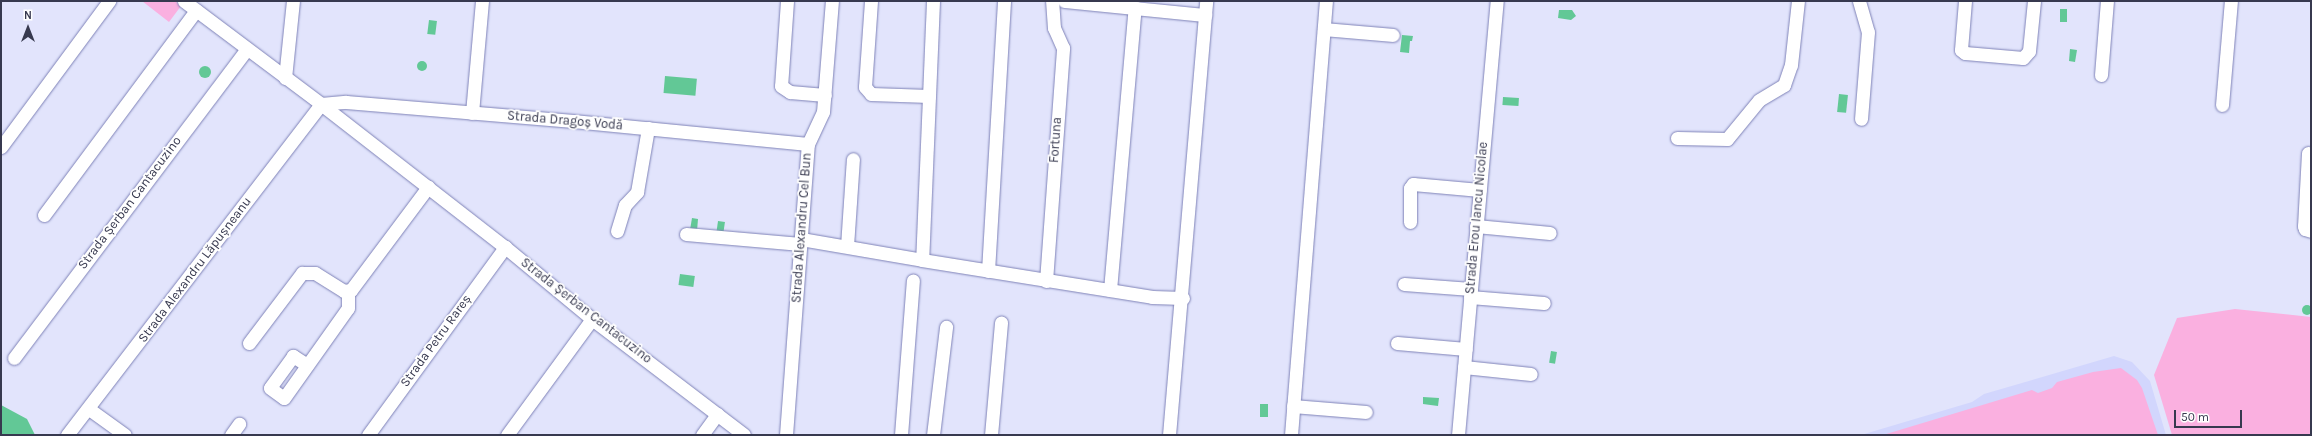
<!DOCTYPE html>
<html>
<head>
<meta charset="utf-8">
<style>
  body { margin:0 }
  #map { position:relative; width:2312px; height:436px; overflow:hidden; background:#e2e4fc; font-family:Karla,sans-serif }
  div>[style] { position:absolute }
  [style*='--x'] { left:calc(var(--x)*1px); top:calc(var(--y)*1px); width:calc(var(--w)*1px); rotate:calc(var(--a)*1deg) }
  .built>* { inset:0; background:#d2d6fd }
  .green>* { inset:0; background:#fab0e0 }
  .water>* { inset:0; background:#62c896; transform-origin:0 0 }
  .round { border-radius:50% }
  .roads { filter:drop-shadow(0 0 1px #7e82b7) drop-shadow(0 0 1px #7e82b7) }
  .minor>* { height:13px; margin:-6.5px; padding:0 6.5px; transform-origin:6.5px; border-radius:6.5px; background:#fff }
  span { translate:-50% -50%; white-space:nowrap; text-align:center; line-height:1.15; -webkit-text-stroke:3.5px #fff; paint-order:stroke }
  .street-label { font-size:13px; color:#37394f }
  .frame { position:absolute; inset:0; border:2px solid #37394f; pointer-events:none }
  .north { position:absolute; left:8px; top:8px; width:40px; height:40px; -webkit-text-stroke:3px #fff; paint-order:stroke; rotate:0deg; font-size:11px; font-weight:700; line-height:16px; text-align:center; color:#37394f }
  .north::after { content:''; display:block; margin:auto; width:14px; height:18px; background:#37394f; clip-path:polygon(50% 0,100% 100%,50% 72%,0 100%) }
  .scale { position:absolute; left:2174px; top:410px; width:68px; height:18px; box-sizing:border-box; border:2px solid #37394f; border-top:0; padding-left:5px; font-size:12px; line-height:14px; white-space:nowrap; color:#37394f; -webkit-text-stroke:3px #fff; paint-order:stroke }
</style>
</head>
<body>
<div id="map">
  <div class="built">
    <i style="clip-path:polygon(2114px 356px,2132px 362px,2150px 381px,2166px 435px,1861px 435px,1972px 402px,1984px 394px)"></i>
  </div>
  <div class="green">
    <i style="clip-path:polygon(142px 1px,175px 1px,181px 6px,169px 22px)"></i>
    <i style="clip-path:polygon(2235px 309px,2311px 317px,2311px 435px,2172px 435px,2154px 375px,2177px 318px)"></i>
    <i style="clip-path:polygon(2121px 368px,2137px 380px,2142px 388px,2158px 435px,1883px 435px,2032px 390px,2038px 393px,2052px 388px,2057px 382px,2093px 372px)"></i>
  </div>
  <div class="water">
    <i style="left:2060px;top:9px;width:7px;height:13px"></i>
    <i style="clip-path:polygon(1559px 10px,1572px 10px,1576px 16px,1571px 20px,1558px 18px)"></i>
    <i style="left:429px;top:20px;width:8px;height:14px;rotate:7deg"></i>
    <i style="clip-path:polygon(1402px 35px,1413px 36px,1412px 41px,1410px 41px,1409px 53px,1400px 52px)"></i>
    <i style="clip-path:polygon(2070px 49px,2077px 50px,2075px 62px,2069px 61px)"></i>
    <i class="round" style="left:417px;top:61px;width:10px;height:10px"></i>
    <i class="round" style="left:199px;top:66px;width:12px;height:12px"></i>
    <i style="left:665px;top:76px;width:32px;height:17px;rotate:5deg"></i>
    <i style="left:1839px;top:94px;width:9px;height:18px;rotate:6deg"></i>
    <i style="left:1503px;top:97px;width:16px;height:8px;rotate:4deg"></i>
    <i style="clip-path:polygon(692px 218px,698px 219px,697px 231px,690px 230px)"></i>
    <i style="left:718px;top:221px;width:7px;height:11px;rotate:8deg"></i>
    <i style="left:680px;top:274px;width:15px;height:11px;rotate:8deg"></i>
    <i class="round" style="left:2302px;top:305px;width:10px;height:10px"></i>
    <i style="left:1551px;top:351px;width:6px;height:12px;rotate:9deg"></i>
    <i style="clip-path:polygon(1423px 397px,1439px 398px,1438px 406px,1423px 404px)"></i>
    <i style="left:1260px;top:404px;width:8px;height:13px"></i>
    <i style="clip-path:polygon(1px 405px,27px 419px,35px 435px,1px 435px)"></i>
  </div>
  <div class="roads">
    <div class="minor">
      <i style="--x:184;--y:1;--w:171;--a:36.9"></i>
      <i style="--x:321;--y:104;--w:233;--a:37.9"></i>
      <i style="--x:505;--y:247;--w:113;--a:39.6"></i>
      <i style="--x:592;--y:319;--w:191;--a:37.3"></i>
      <i style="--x:787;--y:1;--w:85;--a:94"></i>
      <i style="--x:781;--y:86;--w:11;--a:34"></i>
      <i style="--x:790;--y:92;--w:35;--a:5"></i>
      <i style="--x:871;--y:1;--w:86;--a:94"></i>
      <i style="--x:865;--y:87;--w:9;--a:49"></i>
      <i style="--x:871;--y:94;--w:58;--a:2"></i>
      <i style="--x:933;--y:1;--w:259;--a:92.4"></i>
      <i style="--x:922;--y:260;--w:233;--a:9.1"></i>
      <i style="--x:1152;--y:297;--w:31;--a:2"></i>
      <i style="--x:1064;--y:1;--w:142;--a:5.7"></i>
      <i style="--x:1859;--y:1;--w:32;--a:74"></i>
      <i style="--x:1868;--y:32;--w:87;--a:94.6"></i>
      <i style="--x:1965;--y:1;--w:49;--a:94.7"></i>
      <i style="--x:1961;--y:50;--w:5;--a:37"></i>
      <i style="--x:1965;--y:53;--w:58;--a:4.9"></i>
      <i style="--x:2023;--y:58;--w:9;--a:-49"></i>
      <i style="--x:2029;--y:51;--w:50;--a:-84.3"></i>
      <i style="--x:1324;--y:29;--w:69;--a:5"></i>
      <i style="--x:2101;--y:75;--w:74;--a:-85.4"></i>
      <i style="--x:285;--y:78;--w:77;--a:-84.1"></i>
      <i style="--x:2222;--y:105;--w:104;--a:-85.1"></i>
      <i style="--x:472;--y:113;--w:112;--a:-84.9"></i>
      <i style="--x:1677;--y:138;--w:50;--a:1.1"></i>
      <i style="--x:1727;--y:139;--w:50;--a:-50.6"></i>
      <i style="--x:1759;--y:100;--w:29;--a:-31"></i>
      <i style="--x:1784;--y:85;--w:21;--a:-71"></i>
      <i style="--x:1791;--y:65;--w:64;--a:-83.8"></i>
      <i style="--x:1;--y:147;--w:182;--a:-53.5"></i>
      <i style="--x:2308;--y:153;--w:73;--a:93.1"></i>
      <i style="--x:2304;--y:226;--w:3;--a:72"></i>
      <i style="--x:2305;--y:229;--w:6;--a:18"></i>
      <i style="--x:44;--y:215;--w:255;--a:-53.4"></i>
      <i style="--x:1410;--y:222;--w:34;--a:-90"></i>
      <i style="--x:1410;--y:188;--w:5;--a:-53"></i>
      <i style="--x:1413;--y:184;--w:67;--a:5.1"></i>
      <i style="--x:1476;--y:226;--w:74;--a:5.4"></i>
      <i style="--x:617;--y:231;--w:27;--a:-73"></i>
      <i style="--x:625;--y:205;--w:18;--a:-47"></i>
      <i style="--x:637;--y:192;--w:65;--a:-80.2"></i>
      <i style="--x:686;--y:234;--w:115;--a:5"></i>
      <i style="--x:801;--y:239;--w:123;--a:9.8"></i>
      <i style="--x:847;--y:246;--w:87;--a:-86.1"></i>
      <i style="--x:988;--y:271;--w:270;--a:-86.6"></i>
      <i style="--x:1046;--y:281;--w:234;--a:-85.8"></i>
      <i style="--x:1063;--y:48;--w:22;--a:-114"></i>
      <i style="--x:1054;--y:28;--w:27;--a:-94"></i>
      <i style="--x:1404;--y:284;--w:67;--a:4.3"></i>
      <i style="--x:1110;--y:290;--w:284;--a:-85"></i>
      <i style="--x:1470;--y:297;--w:74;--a:4.6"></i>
      <i style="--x:249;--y:343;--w:88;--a:-52.9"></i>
      <i style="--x:302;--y:273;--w:13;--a:0"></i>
      <i style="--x:315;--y:273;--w:34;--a:32"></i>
      <i style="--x:344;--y:291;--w:7;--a:-8"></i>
      <i style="--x:351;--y:290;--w:129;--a:-53.2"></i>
      <i style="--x:1397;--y:343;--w:69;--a:5"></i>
      <i style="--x:14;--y:358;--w:387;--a:-53"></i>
      <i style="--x:307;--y:365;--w:17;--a:-147"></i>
      <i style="--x:293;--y:356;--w:39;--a:126"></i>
      <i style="--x:270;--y:388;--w:17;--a:36"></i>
      <i style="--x:284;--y:398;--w:110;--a:-54.6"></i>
      <i style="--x:348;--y:308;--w:16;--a:-90"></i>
      <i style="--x:1464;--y:367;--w:67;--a:6"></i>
      <i style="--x:1293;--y:406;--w:73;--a:4.7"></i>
      <i style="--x:89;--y:409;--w:44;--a:35.8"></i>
      <i style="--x:67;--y:435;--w:417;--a:-52.5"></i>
      <i style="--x:321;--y:104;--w:25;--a:-5"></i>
      <i style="--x:346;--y:102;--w:228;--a:4.8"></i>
      <i style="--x:573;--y:121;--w:236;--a:5.6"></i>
      <i style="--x:231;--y:435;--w:14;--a:-54"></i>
      <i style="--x:368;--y:435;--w:233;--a:-53.9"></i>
      <i style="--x:507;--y:435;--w:144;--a:-53.8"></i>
      <i style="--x:702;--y:435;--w:26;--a:-54"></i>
      <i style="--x:786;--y:435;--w:292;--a:-85.7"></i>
      <i style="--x:808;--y:144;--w:35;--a:-65"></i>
      <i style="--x:823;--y:112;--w:111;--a:-85.4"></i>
      <i style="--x:901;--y:435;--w:155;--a:-85.6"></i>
      <i style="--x:933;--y:435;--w:109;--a:-83.1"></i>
      <i style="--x:991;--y:435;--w:113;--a:-84.9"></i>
      <i style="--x:1169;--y:435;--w:436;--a:-85.1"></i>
      <i style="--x:1291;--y:435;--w:435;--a:-85.4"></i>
      <i style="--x:1458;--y:435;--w:436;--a:-84.9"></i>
    </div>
  </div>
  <div class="street-label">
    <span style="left:565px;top:121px;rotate:5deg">Strada Dragoș Vodă</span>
    <span style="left:1056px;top:140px;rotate:-86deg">Fortuna</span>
    <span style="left:130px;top:203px;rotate:-53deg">Strada Șerban Cantacuzino</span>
    <span style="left:1477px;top:218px;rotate:-85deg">Strada Erou Iancu Nicolae</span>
    <span style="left:802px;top:228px;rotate:-86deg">Strada Alexandru Cel Bun</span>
    <span style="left:195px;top:270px;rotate:-53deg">Strada Alexandru Lăpușneanu</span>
    <span style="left:586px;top:311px;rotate:38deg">Strada Șerban Cantacuzino</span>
    <span style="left:436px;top:341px;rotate:-54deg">Strada Petru Rareș</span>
  </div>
  <div class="frame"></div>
  <div class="north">N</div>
  <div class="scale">50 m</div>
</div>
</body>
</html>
